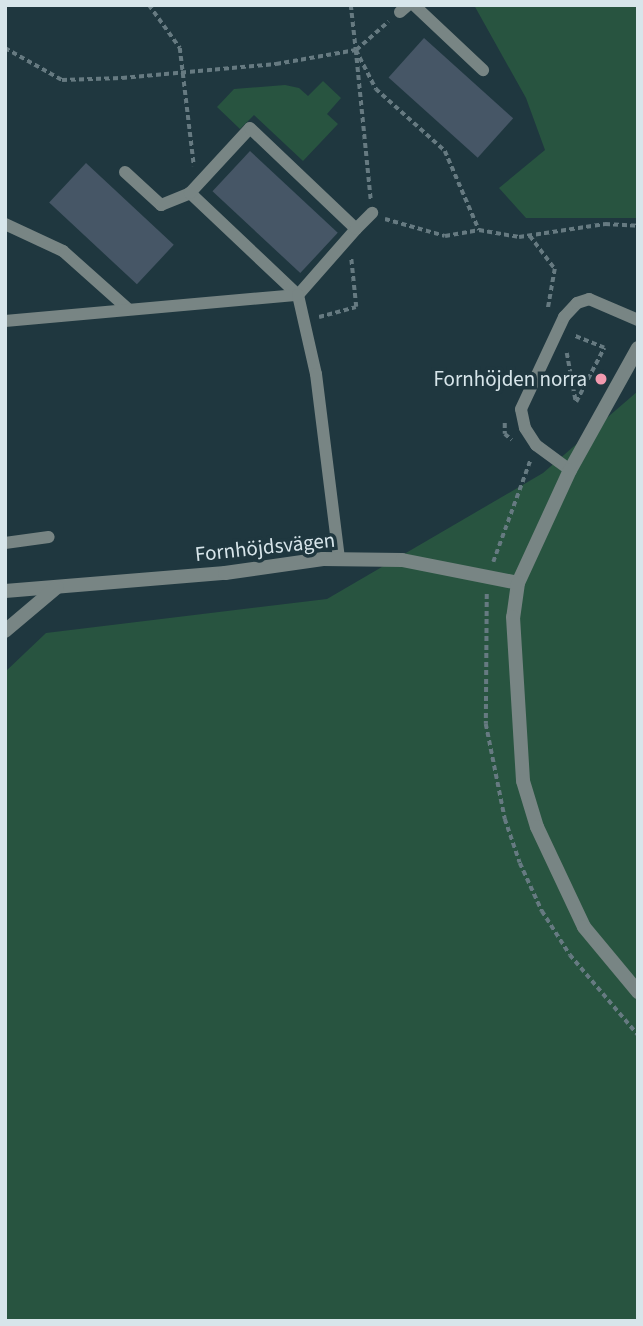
<!DOCTYPE html>
<html>
<head>
<meta charset="utf-8">
<style>
  body { margin:0 }
  #map { position:relative; width:643px; height:1326px; overflow:hidden; background:#1f373f; font-family:"Source Sans 3",sans-serif }
  div>[style] { position:absolute }
  [style*='--x'] { left:calc(var(--x)*1px); top:calc(var(--y)*1px); width:calc(var(--w)*1px); rotate:calc(var(--a)*1deg) }
  .green>* { inset:0; background:#285440 }
  .building>* { inset:0; background:#465666; transform-origin:0 0 }
  .path>* { height:3.5px; margin-top:-1.75px; transform-origin:0; background:repeating-linear-gradient(90deg,#667a81 0 5px,transparent 0 8.5px) }
  .service>* { height:12px; margin:-6px; padding:0 6px; transform-origin:6px; border-radius:6px; background:#788584 }
  .minor>* { height:14px; margin:-7px; padding:0 7px; transform-origin:7px; border-radius:7px; background:#788584 }
  .tertiary>* { height:14px; margin:-7px; padding:0 7px; transform-origin:7px; border-radius:7px; background:#788584 }
  .dots>* { width:19px; height:19px; translate:-50% -50%; box-sizing:border-box; border:4px solid #1f373f; border-radius:50% }
  span { translate:-50% -50%; white-space:nowrap; text-align:center; line-height:1.15; -webkit-text-stroke:7px #1f373f; paint-order:stroke }
  .poi-label { font-size:21px; color:#d7e5ea }
  .right { translate:-100% -50%; text-align:right }
  .street-label { font-size:21px; color:#d7e5ea }
  .frame { position:absolute; inset:0; border:7px solid #d7e5ea; pointer-events:none }
</style>
</head>
<body>
<div id="map">
  <div class="green">
    <i style="clip-path:polygon(474px 5px,638px 5px,638px 218px,526px 218px,499px 188px,545px 150px,526px 98px)"></i>
    <i style="clip-path:polygon(323px 81px,341px 98px,327px 114px,338px 124px,303px 161px,254px 115px,240px 129px,217px 107px,234px 89px,285px 85px,299px 88px,308px 96px)"></i>
    <i style="clip-path:polygon(638px 391px,638px 1321px,5px 1321px,5px 672px,46px 633px,327px 599px,543px 473px)"></i>
  </div>
  <div class="building">
    <i style="left:424px;top:38px;width:120px;height:53px;rotate:42deg"></i>
    <i style="left:250px;top:151px;width:120px;height:55px;rotate:43deg"></i>
    <i style="left:86px;top:163px;width:120px;height:54px;rotate:43deg"></i>
  </div>
  <div class="path">
    <i style="--x:149;--y:5;--w:53;--a:54.2"></i>
    <i style="--x:180;--y:48;--w:119;--a:83.2"></i>
    <i style="--x:351;--y:5;--w:45;--a:83.7"></i>
    <i style="--x:356;--y:50;--w:44;--a:62.9"></i>
    <i style="--x:376;--y:89;--w:93;--a:41.9"></i>
    <i style="--x:445;--y:151;--w:86;--a:66.7"></i>
    <i style="--x:5;--y:48;--w:65;--a:29.3"></i>
    <i style="--x:62;--y:80;--w:60;--a:-1.9"></i>
    <i style="--x:122;--y:78;--w:155;--a:-5.2"></i>
    <i style="--x:276;--y:64;--w:81;--a:-9.9"></i>
    <i style="--x:356;--y:50;--w:43;--a:-41.2"></i>
    <i style="--x:356;--y:50;--w:150;--a:84.3"></i>
    <i style="--x:385;--y:219;--w:62;--a:15.8"></i>
    <i style="--x:445;--y:236;--w:35;--a:-10"></i>
    <i style="--x:479;--y:230;--w:41;--a:9.9"></i>
    <i style="--x:519;--y:237;--w:87;--a:-8.6"></i>
    <i style="--x:605;--y:224;--w:33;--a:3"></i>
    <i style="--x:530;--y:236;--w:41;--a:52.9"></i>
    <i style="--x:555;--y:269;--w:41;--a:99.9"></i>
    <i style="--x:319;--y:317;--w:38;--a:-15"></i>
    <i style="--x:356;--y:307;--w:48;--a:-95.9"></i>
    <i style="--x:567;--y:353;--w:50;--a:79.6"></i>
    <i style="--x:576;--y:402;--w:61;--a:-62.6"></i>
    <i style="--x:604;--y:348;--w:32;--a:-158"></i>
    <i style="--x:505;--y:423;--w:11;--a:90"></i>
    <i style="--x:505;--y:434;--w:9;--a:41"></i>
    <i style="--x:493;--y:562;--w:108;--a:-69.9"></i>
    <i style="--x:487;--y:594;--w:130;--a:90.4"></i>
    <i style="--x:486;--y:724;--w:97;--a:78.7"></i>
    <i style="--x:505;--y:819;--w:46;--a:71.2"></i>
    <i style="--x:520;--y:863;--w:53;--a:65.4"></i>
    <i style="--x:542;--y:911;--w:52;--a:57.5"></i>
    <i style="--x:570;--y:955;--w:105;--a:49.6"></i>
  </div>
  <div class="service">
    <i style="--x:414;--y:5;--w:95;--a:43.3"></i>
    <i style="--x:400;--y:12;--w:11;--a:-41"></i>
    <i style="--x:125;--y:172;--w:49;--a:42.5"></i>
    <i style="--x:161;--y:205;--w:31;--a:-22"></i>
    <i style="--x:5;--y:224;--w:64;--a:25"></i>
    <i style="--x:63;--y:251;--w:86;--a:41.7"></i>
    <i style="--x:356;--y:229;--w:88;--a:131.3"></i>
    <i style="--x:298;--y:295;--w:149;--a:-136.6"></i>
    <i style="--x:190;--y:193;--w:88;--a:-47.3"></i>
    <i style="--x:250;--y:128;--w:146;--a:43.6"></i>
    <i style="--x:356;--y:229;--w:23;--a:-45"></i>
    <i style="--x:5;--y:321;--w:294;--a:-5.1"></i>
    <i style="--x:298;--y:295;--w:81;--a:77.2"></i>
    <i style="--x:316;--y:374;--w:186;--a:82.9"></i>
    <i style="--x:570;--y:470;--w:42;--a:-143.7"></i>
    <i style="--x:536;--y:445;--w:20;--a:-123"></i>
    <i style="--x:525;--y:428;--w:19;--a:-102"></i>
    <i style="--x:521;--y:409;--w:102;--a:-64.9"></i>
    <i style="--x:564;--y:317;--w:19;--a:-47"></i>
    <i style="--x:577;--y:303;--w:13;--a:-18"></i>
    <i style="--x:589;--y:299;--w:53;--a:23.2"></i>
    <i style="--x:5;--y:543;--w:44;--a:-7.8"></i>
  </div>
  <div class="minor">
    <i style="--x:5;--y:591;--w:221;--a:-4.7"></i>
    <i style="--x:225;--y:573;--w:99;--a:-8.1"></i>
    <i style="--x:323;--y:559;--w:79;--a:0.7"></i>
    <i style="--x:402;--y:560;--w:118;--a:11.2"></i>
    <i style="--x:5;--y:631;--w:68;--a:-40.2"></i>
  </div>
  <div class="tertiary">
    <i style="--x:638;--y:348;--w:140;--a:119.1"></i>
    <i style="--x:570;--y:470;--w:124;--a:114.7"></i>
    <i style="--x:518;--y:583;--w:34;--a:98"></i>
    <i style="--x:513;--y:617;--w:164;--a:86.5"></i>
    <i style="--x:523;--y:781;--w:48;--a:73.1"></i>
    <i style="--x:537;--y:827;--w:110;--a:64.8"></i>
    <i style="--x:584;--y:927;--w:85;--a:50.3"></i>
  </div>
  <div class="dots">
    <i style="left:601px;top:379px;background:#f29aaf"></i>
  </div>
  <div class="poi-label">
    <span class="right" style="left:587px;top:379px">Fornhöjden norra</span>
  </div>
  <div class="street-label">
    <span style="left:265px;top:547px;rotate:-6deg">Fornhöjdsvägen</span>
  </div>
  <div class="frame"></div>
</div>
</body>
</html>
